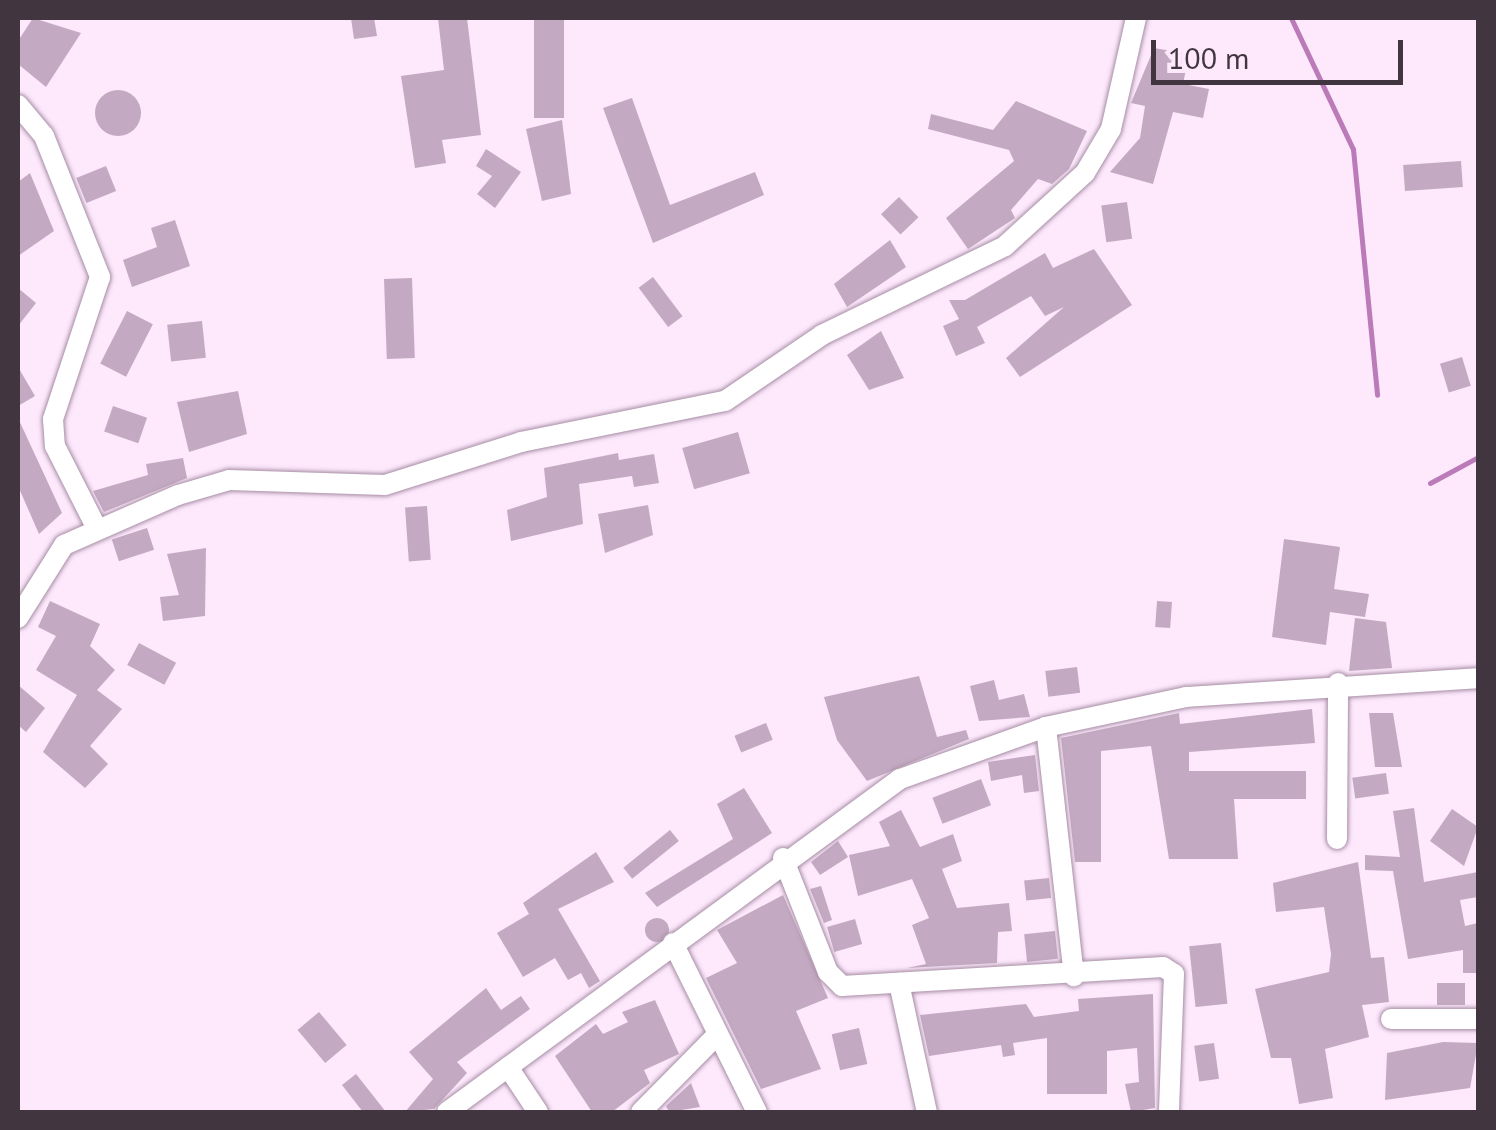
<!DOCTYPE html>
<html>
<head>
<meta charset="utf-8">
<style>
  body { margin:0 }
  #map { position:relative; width:1496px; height:1130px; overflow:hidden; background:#fde8fc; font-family:"PT Sans",sans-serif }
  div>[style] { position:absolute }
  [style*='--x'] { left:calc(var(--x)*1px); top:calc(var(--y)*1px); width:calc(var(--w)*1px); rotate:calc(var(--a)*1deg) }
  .stream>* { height:5px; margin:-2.5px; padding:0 2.5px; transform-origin:2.5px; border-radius:2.5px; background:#bb7ab8 }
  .building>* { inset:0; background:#c3aac2; transform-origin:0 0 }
  .round { border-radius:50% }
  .roads { filter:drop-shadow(0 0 2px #a68da4) drop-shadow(0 0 2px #a68da4) }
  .minor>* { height:20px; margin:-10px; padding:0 10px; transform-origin:10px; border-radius:10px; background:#fff }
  span { translate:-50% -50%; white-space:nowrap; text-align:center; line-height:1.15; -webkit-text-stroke:8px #fde8fc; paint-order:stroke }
  .frame { position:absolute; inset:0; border:20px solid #413640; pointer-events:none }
  .scale { position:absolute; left:1151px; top:40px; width:252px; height:45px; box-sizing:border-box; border:5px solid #413640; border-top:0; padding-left:12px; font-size:30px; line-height:35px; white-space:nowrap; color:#413640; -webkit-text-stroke:8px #fde8fc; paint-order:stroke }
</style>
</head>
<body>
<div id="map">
  <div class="stream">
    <i style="--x:1291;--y:18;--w:145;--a:64.7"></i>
    <i style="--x:1353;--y:149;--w:247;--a:84.4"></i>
    <i style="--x:1430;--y:483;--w:55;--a:-28.4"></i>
  </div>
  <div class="building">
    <i style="clip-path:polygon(33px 18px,81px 33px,46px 87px,18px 64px,18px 41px)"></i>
    <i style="clip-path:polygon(351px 18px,374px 18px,377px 36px,354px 39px)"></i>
    <i style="clip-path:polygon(438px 18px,467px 18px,481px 135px,442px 140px,446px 163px,415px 168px,401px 76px,444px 70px)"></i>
    <i style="left:534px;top:18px;width:30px;height:100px"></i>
    <i style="clip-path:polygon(1154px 48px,1189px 54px,1183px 84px,1209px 89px,1203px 118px,1173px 112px,1153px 184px,1110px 172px,1140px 138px,1145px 106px,1131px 103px)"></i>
    <i class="round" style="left:95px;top:90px;width:46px;height:46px"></i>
    <i style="clip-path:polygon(632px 98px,670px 205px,755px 172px,764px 195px,653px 243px,603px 108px)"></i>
    <i style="clip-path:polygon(1016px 101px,1087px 131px,1069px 169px,1052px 184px,1038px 179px,1011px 210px,1015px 218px,968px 249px,946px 218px,1014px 161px,1009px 150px,928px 129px,931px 114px,993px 130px)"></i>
    <i style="clip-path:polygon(562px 120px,571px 194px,542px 201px,526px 129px)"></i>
    <i style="clip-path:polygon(486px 149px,521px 172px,495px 208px,477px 194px,492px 176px,476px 166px)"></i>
    <i style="left:1461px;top:161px;width:26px;height:58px;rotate:86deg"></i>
    <i style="left:106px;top:166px;width:27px;height:32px;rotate:68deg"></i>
    <i style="clip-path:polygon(30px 173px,54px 231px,18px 256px,18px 182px)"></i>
    <i style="left:899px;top:197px;width:28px;height:25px;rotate:46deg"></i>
    <i style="left:1127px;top:202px;width:37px;height:26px;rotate:82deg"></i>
    <i style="clip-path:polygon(175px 220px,190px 266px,132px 287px,123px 260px,157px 247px,151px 228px)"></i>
    <i style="clip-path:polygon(890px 240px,906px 267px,847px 307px,834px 284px)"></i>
    <i style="clip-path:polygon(1094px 249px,1132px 305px,1020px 377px,1006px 358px,1064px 307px,1045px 316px,1031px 296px,977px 327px,985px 343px,956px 356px,943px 326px,959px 319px,949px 300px,965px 300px,1045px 253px,1053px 268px)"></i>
    <i style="left:653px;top:277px;width:49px;height:18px;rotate:53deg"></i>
    <i style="left:412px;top:278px;width:80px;height:28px;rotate:88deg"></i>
    <i style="clip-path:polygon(18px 288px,36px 303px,18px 326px)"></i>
    <i style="left:127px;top:311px;width:29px;height:59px;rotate:27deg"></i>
    <i style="left:202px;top:321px;width:37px;height:35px;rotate:84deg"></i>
    <i style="clip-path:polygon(881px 331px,904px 378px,869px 390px,847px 355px)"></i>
    <i style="left:1462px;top:357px;width:30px;height:23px;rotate:73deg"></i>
    <i style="clip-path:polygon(18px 367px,35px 396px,18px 406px)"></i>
    <i style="clip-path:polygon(238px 391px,247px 434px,189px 452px,177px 402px)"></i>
    <i style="left:113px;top:406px;width:36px;height:27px;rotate:19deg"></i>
    <i style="clip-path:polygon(18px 418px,62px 513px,39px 534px,18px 486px)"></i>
    <i style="left:738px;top:432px;width:43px;height:58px;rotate:74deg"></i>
    <i style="clip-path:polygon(618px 453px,619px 460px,654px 454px,659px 483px,634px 487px,632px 476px,579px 484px,583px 524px,511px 541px,507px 510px,547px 497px,544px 468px)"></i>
    <i style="clip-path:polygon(183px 458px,187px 478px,104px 512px,93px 491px,148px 475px,146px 464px)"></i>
    <i style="clip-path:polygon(648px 505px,653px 535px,605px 553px,598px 514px)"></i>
    <i style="left:427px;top:506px;width:54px;height:22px;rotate:86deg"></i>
    <i style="left:147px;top:528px;width:23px;height:37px;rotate:72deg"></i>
    <i style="clip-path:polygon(1284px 539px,1340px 547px,1334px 589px,1369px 594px,1365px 617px,1330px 612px,1326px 645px,1272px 637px)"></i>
    <i style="clip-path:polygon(206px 548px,205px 616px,163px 621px,160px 597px,179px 595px,167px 554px)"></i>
    <i style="clip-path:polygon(50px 601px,100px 624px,90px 646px,115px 670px,97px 690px,122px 709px,90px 746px,108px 764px,85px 788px,43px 752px,77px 695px,36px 670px,56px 636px,38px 627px)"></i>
    <i style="left:1157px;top:601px;width:15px;height:26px;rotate:4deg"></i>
    <i style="clip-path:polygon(1355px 618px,1386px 622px,1392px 668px,1349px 671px)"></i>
    <i style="left:139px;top:643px;width:42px;height:25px;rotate:28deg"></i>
    <i style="left:1077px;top:667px;width:26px;height:32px;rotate:83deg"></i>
    <i style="clip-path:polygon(919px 676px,937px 737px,966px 730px,969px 739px,867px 781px,837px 740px,824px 697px)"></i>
    <i style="clip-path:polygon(994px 680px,999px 700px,1024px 694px,1030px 717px,979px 721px,970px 686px)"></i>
    <i style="clip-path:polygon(18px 685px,45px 708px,26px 732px,18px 725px)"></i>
    <i style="clip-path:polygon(1312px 709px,1315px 743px,1189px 752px,1189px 771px,1306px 771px,1306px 799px,1234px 799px,1238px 859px,1169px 859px,1151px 746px,1101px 751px,1101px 862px,1075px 862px,1061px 738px,1179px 713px,1180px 724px)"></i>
    <i style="clip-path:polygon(1369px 713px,1393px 713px,1402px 767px,1375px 767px)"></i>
    <i style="left:766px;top:723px;width:18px;height:34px;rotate:68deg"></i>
    <i style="clip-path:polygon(1035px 755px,1039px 791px,1024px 793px,1022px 775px,991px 781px,988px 762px)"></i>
    <i style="left:1386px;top:773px;width:21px;height:34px;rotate:82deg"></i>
    <i style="left:981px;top:779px;width:28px;height:52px;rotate:69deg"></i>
    <i style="clip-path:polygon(744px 788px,772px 833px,657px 907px,645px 893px,733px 839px,717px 804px)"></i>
    <i style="clip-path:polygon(1414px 808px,1424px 882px,1478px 872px,1478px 897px,1460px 900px,1465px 926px,1478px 923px,1477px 973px,1463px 973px,1463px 950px,1408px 959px,1393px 871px,1365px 870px,1365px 855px,1400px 857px,1393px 811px)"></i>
    <i style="clip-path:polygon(1452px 809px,1478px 827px,1464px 866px,1430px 841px)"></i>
    <i style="clip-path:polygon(901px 810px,920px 847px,953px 834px,962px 861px,942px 869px,957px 908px,1009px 903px,1012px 931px,998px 932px,997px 963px,907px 968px,926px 964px,912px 925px,929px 918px,912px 879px,858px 896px,849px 855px,890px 846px,879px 822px)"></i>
    <i style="left:670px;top:830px;width:14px;height:60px;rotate:51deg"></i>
    <i style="clip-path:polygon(838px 841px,848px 857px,820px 875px,811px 862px)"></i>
    <i style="clip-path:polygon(596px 852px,614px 882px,558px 909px,600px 981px,589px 988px,581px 973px,568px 980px,555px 958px,523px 977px,497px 933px,529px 914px,523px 903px)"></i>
    <i style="clip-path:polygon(1358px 862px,1371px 958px,1384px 957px,1389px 1002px,1362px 1005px,1369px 1037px,1325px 1049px,1333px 1098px,1299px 1104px,1291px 1058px,1271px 1058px,1255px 989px,1329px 972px,1331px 954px,1324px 907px,1276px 912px,1273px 883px)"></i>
    <i style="left:1049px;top:878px;width:20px;height:25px;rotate:84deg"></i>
    <i style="clip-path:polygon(821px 886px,832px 920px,824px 923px,810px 889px)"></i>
    <i style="clip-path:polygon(783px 895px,828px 998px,796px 1011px,821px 1069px,761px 1089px,706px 978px,737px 963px,717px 930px)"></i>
    <i class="round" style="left:645px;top:918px;width:24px;height:24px"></i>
    <i style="left:855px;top:919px;width:26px;height:29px;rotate:74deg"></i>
    <i style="left:1055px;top:931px;width:28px;height:31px;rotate:84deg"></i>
    <i style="left:1221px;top:943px;width:61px;height:32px;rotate:84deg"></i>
    <i style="left:1437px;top:983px;width:28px;height:22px"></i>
    <i style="clip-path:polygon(486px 988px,501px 1010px,521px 996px,530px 1009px,457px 1062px,467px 1073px,434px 1109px,405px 1112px,433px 1079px,409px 1052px)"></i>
    <i style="clip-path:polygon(1153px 994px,1155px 1108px,1131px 1112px,1125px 1084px,1139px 1082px,1137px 1048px,1107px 1051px,1107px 1094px,1047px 1094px,1047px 1038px,1013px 1043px,1015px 1055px,1003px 1057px,1001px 1045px,929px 1056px,920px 1015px,1026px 1004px,1034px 1017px,1079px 1011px,1078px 999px)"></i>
    <i style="clip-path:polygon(655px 1000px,679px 1054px,644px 1070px,650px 1083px,612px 1112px,592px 1112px,555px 1056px,596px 1024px,603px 1034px,628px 1022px,622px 1012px)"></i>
    <i style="left:319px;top:1012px;width:43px;height:28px;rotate:50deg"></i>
    <i style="left:859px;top:1028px;width:37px;height:28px;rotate:77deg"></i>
    <i style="clip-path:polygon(1443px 1042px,1478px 1043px,1470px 1088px,1385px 1100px,1387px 1053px)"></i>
    <i style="left:1214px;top:1043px;width:36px;height:20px;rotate:82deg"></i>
    <i style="clip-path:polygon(356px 1074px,386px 1112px,363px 1112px,342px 1085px)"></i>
    <i style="clip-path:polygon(691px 1083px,700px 1107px,669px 1112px,666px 1106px)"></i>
  </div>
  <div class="roads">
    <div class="minor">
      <i style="--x:18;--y:105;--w:40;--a:50"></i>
      <i style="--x:44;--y:136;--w:152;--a:68.3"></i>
      <i style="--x:100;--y:277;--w:150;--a:108.3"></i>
      <i style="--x:53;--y:419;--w:27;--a:86"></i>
      <i style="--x:55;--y:446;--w:89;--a:63.1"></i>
      <i style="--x:18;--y:618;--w:86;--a:-57.8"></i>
      <i style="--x:64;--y:545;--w:124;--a:-23.7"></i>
      <i style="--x:178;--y:495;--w:53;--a:-16.4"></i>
      <i style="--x:229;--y:480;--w:156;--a:1.8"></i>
      <i style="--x:385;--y:485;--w:143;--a:-17.5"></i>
      <i style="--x:521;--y:442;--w:208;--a:-11.4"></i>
      <i style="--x:725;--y:401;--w:117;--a:-34.2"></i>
      <i style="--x:822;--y:335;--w:203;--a:-25.9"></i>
      <i style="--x:1005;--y:246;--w:108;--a:-42.4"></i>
      <i style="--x:1085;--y:173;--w:51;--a:-59.4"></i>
      <i style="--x:1111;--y:129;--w:114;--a:-77.3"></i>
      <i style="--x:1046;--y:727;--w:251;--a:83.6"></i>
      <i style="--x:1337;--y:839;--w:156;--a:-89.6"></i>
      <i style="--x:783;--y:858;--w:123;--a:68.5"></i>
      <i style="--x:828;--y:972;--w:20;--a:45"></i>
      <i style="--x:842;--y:986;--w:322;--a:-3.4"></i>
      <i style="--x:1163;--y:967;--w:13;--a:32"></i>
      <i style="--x:1174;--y:974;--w:138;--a:92.1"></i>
      <i style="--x:673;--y:943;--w:189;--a:63.6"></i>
      <i style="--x:899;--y:983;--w:132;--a:77.8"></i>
      <i style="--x:1391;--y:1019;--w:87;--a:0"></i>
      <i style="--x:508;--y:1067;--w:54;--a:56.3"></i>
      <i style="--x:447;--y:1112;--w:562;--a:-36.32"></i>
      <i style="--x:900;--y:779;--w:155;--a:-19.6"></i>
      <i style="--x:1046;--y:727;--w:143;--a:-12.1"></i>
      <i style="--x:1186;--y:697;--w:293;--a:-3.7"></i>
      <i style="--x:641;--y:1112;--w:105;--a:-45.4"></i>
    </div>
  </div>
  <div class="frame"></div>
  <div class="scale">100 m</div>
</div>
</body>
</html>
